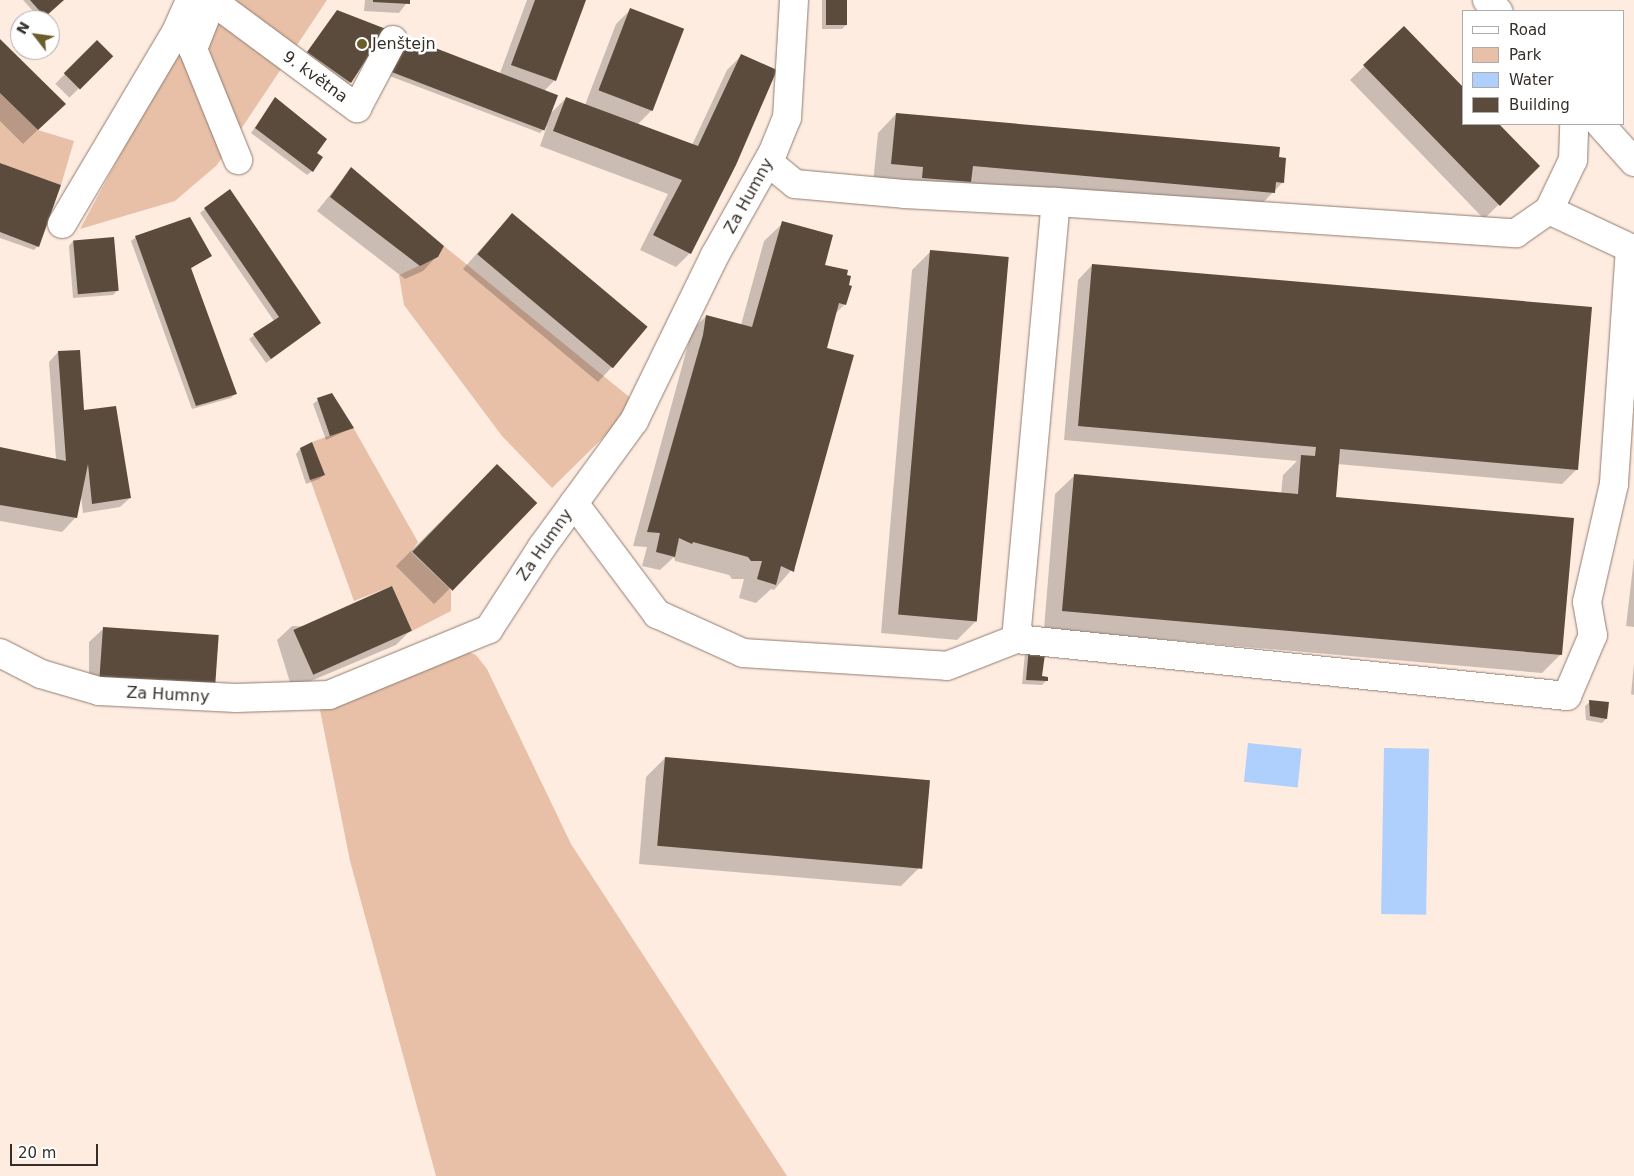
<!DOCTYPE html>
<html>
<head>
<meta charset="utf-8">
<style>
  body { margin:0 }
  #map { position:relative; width:1634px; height:1176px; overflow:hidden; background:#feece0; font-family:"DejaVu Sans",sans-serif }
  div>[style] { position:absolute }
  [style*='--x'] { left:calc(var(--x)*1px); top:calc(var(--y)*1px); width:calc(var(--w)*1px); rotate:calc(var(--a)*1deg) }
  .green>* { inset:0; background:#e8c0a7 }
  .water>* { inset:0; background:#afcffd; transform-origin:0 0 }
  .shadow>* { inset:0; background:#0003; transform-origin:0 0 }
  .building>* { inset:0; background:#5a4b3c; transform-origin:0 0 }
  .roads { filter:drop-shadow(0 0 1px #907c6f) drop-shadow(0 0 1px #907c6f) }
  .minor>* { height:28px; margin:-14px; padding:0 14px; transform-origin:14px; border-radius:14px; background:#fff }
  .dots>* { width:14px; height:14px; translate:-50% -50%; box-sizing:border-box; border:2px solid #fff; border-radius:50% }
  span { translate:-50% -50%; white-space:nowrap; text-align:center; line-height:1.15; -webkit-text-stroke:5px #fff; paint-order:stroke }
  .poi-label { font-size:16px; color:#362e28 }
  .left { translate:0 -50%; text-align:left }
  .street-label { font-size:16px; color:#362e28 }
  .legend { position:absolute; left:1462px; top:10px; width:162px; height:115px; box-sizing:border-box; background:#fff; border:1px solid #afaba9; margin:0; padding:6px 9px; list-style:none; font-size:15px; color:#362e28 }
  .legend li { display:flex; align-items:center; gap:10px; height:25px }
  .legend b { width:25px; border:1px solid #afaba9 }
  .north { position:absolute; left:10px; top:10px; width:50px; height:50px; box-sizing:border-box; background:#fff; border:1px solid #afaba9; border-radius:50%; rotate:300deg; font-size:14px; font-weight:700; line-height:20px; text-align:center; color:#362e28 }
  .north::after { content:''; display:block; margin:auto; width:18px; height:22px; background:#6c5d2a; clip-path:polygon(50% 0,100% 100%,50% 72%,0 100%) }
  .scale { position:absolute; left:10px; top:1144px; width:88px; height:22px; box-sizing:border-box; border:2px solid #362e28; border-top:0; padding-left:6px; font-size:15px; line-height:18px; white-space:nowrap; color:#362e28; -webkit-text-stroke:4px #fff; paint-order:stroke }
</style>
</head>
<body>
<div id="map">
  <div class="green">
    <i style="clip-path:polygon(204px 0,327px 0,217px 165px,175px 201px,80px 229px)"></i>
    <i style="clip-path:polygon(0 93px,38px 130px,74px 141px,61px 185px,0 163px)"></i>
    <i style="clip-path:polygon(444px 246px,633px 400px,625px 416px,552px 488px,502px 436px,404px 305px,399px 275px,438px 257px)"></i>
    <i style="clip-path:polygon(353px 427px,418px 542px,411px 552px,451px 590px,451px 611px,412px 631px,392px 586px,354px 601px,310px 479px,324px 474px,312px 442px)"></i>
    <i style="clip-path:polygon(466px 651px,476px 655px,487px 669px,571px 844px,787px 1176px,436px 1176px,350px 861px,320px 710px)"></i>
  </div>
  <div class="water">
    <i style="left:1248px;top:743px;width:54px;height:39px;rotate:6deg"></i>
    <i style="left:1384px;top:748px;width:45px;height:166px;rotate:1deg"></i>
  </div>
  <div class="shadow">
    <i style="clip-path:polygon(23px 0,62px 0,41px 20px)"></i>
    <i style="clip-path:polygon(365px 0,409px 0,399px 13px,364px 11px)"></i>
    <i style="clip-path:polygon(527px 0,585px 0,555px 80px,545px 90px,549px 115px,566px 98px,585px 105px,616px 24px,630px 10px,682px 29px,652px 110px,637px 125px,692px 145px,727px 70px,741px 56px,690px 253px,676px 267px,640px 250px,668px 194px,540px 146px,547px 126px,540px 133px,387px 75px,400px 42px,500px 73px)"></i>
    <i style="clip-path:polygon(822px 0,846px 0,846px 25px,842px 29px,822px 29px)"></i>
    <i style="clip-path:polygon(333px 16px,350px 82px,346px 87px,304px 57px)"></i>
    <i style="clip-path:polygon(1404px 28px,1463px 124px,1497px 124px,1538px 166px,1484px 219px,1350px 80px)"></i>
    <i style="clip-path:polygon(0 40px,50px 118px,23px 144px,0 121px)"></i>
    <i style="left:97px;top:42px;width:20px;height:59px;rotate:45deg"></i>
    <i style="clip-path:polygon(275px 98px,315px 154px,312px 171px,307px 175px,251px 133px)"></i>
    <i style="clip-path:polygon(896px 114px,1277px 158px,1282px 183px,1255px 211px,873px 183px,878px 133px)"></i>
    <i style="clip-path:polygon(0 165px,38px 246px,34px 250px,0 238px)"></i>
    <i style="clip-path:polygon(351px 169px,437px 256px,423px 271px,405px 279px,317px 211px)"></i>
    <i style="clip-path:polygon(205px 209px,315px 327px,266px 363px,249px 339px,274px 321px,200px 213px)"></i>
    <i style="clip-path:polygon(512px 214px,612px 367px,598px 382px,463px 269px)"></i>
    <i style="clip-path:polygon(783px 223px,823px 266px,845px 304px,835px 314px,825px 349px,794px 567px,774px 590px,771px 589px,756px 603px,739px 598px,744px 579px,732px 579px,729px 575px,675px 561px,674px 557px,660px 570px,642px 566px,647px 547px,633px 546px,692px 330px,706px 316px,741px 325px,764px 241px)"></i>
    <i style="clip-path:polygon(136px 237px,210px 256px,190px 269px,235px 394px,231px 398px,192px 409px,131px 241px)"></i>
    <i style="clip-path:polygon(73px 241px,117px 291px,113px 295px,73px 298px,69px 246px)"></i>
    <i style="clip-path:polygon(931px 251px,976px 621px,957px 640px,881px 633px,912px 270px)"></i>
    <i style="clip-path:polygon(1092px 265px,1577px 469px,1562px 484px,1337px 464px,1335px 498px,1561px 654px,1542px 673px,1044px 629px,1055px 494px,1074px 476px,1281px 494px,1283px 475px,1297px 461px,1064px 440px,1078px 280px)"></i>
    <i style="clip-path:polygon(58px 352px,83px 411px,130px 498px,120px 507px,83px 513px,81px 496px,76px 517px,62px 532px,0 521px,0 448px,56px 459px,49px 362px)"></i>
    <i style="clip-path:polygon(318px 400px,352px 428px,326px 440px,313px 404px)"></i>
    <i style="clip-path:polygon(300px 449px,324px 475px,319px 479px,306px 484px,296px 454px)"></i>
    <i style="left:497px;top:465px;width:54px;height:143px;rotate:45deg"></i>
    <i style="clip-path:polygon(1634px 558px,1634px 627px,1626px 626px)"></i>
    <i style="clip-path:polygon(292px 626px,410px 631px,396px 645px,292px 689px,277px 640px)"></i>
    <i style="clip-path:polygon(104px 628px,217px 687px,89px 691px,89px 642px)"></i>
    <i style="clip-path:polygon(1025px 653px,1049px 654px,1043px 659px,1041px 677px,1047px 680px,1042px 685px,1022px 684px)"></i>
    <i style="clip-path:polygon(1634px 664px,1634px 695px,1631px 694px)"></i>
    <i style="clip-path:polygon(1590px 702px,1608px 703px,1606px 719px,1602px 723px,1586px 720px,1585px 706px)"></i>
    <i style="clip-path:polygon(665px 758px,919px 868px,901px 886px,639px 864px,646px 777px)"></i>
  </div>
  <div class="building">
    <i style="clip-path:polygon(30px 0,64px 0,45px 17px)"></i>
    <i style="clip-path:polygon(373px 0,410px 0,410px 4px,373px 2px)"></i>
    <i style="clip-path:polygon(535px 0,586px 0,556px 81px,511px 65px)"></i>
    <i style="left:826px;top:0;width:21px;height:25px"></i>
    <i style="left:630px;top:8px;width:58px;height:88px;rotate:21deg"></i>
    <i style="clip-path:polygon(337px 10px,386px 29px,351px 83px,307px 52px)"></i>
    <i style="clip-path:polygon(1404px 26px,1463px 87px,1463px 124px,1499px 124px,1540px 166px,1500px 206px,1363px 65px)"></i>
    <i style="left:404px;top:36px;width:165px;height:38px;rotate:21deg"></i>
    <i style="clip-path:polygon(0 39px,66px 104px,38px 130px,0 93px)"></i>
    <i style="left:97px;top:40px;width:23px;height:47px;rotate:45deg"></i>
    <i style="clip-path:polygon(741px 54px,777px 70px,736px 165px,691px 254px,653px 235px,682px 180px,553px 131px,566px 97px,698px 146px)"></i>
    <i style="clip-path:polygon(275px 97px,327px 139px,317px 153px,323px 157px,313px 172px,255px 128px)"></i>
    <i style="clip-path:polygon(896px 113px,1280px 147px,1279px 157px,1286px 158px,1284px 183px,1276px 182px,1275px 193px,973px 166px,971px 182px,922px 178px,923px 167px,891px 164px)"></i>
    <i style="clip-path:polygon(0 163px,61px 185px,39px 247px,0 232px)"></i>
    <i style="clip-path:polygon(351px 167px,444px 246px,438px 257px,420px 266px,330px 197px)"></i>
    <i style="clip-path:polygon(230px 189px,321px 323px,271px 359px,253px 334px,279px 317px,204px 208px)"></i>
    <i style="left:512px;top:213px;width:177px;height:54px;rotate:40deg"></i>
    <i style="clip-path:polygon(190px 217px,212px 256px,191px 268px,237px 394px,196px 406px,135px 236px)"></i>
    <i style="clip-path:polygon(782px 221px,833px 235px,825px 265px,848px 270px,847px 275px,851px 276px,849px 285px,852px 286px,846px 305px,839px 303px,827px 348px,854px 355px,795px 567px,794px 572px,781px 566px,776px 585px,757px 579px,762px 561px,751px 561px,748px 557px,693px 542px,692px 544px,679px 538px,675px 557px,656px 552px,660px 533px,647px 532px,703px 335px,706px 315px,752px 327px)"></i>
    <i style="left:114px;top:237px;width:54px;height:41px;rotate:85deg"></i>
    <i style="left:930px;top:250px;width:79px;height:366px;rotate:5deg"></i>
    <i style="clip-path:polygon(1092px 264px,1592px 307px,1578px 470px,1340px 449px,1336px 497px,1574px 518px,1562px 655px,1062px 611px,1074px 474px,1298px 494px,1301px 455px,1315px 456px,1316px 447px,1078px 426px)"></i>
    <i style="clip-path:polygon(80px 350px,84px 410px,116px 406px,131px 498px,92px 504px,88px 464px,77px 518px,0 505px,0 447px,66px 461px,58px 351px)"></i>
    <i style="clip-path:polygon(332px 393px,354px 428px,330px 436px,317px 398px)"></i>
    <i style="clip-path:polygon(312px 442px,325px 475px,310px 480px,300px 448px)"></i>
    <i style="left:497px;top:464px;width:56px;height:122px;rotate:44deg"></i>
    <i style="left:392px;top:586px;width:49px;height:108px;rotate:66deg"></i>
    <i style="left:103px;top:627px;width:116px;height:50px;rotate:4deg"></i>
    <i style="clip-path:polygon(1029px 647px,1045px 654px,1042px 676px,1048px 677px,1048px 681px,1026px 680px)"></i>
    <i style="clip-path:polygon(1589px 700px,1609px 702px,1607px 719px,1590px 716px)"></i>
    <i style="left:665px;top:757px;width:266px;height:89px;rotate:5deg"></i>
  </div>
  <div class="roads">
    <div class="minor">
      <i style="--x:211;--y:0;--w:182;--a:36.5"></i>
      <i style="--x:357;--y:108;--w:77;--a:-62.1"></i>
      <i style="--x:1487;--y:0;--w:16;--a:45"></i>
      <i style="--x:212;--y:1;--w:52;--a:111.6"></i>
      <i style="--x:193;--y:49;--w:120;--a:67.9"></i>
      <i style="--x:1600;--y:124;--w:51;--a:48.2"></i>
      <i style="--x:768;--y:162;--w:35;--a:39"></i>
      <i style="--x:795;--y:184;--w:109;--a:5.2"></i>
      <i style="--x:904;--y:194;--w:152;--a:3"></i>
      <i style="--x:1549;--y:210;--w:89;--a:25.1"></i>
      <i style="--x:1630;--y:248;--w:237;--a:93.9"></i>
      <i style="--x:1614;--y:484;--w:121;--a:102.9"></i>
      <i style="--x:1587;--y:602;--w:34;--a:80"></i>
      <i style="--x:1593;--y:635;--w:66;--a:113.1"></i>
      <i style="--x:1567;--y:696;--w:554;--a:-174.09"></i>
      <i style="--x:1016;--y:639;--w:439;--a:-84.8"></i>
      <i style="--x:1056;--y:202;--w:461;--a:3.9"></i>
      <i style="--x:1516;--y:233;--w:40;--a:-34.9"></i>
      <i style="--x:1549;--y:210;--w:55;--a:-64.4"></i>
      <i style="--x:1573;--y:160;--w:36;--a:-88"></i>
      <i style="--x:62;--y:224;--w:223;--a:-59.3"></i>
      <i style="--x:176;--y:32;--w:35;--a:-66"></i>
      <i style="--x:574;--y:503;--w:139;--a:53.2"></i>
      <i style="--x:657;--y:614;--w:94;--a:24.4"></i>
      <i style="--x:743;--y:653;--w:204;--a:3.6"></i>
      <i style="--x:947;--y:666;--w:74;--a:-21.4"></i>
      <i style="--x:0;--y:653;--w:46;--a:27.1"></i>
      <i style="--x:41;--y:674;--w:60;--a:16.3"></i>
      <i style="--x:99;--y:691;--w:137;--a:2.9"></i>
      <i style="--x:236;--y:698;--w:93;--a:-1.8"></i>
      <i style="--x:329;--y:695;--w:173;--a:-22.4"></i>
      <i style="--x:489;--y:629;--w:98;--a:-57.1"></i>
      <i style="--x:542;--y:547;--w:156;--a:-53.9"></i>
      <i style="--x:634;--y:421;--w:185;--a:-64"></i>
      <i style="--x:715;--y:255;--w:118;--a:-60.6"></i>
      <i style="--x:773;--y:152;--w:37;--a:-68"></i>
      <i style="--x:787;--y:118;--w:118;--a:-86.6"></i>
    </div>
  </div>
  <div class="dots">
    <i style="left:362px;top:44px;background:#6c5d2a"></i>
  </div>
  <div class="poi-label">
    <span class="left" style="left:372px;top:44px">Jenštejn</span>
  </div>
  <div class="street-label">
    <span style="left:315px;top:77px;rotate:36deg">9. května</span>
    <span style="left:749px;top:196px;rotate:-61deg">Za Humny</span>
    <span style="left:545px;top:545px;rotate:-55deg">Za Humny</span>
    <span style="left:168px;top:695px;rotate:3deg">Za Humny</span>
  </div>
  <ul class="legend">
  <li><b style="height:6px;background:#fff"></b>Road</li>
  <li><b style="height:14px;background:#e8c0a7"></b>Park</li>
  <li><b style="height:14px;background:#afcffd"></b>Water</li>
  <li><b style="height:14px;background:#5a4b3c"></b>Building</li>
  </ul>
  <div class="north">N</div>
  <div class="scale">20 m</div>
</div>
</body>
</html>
